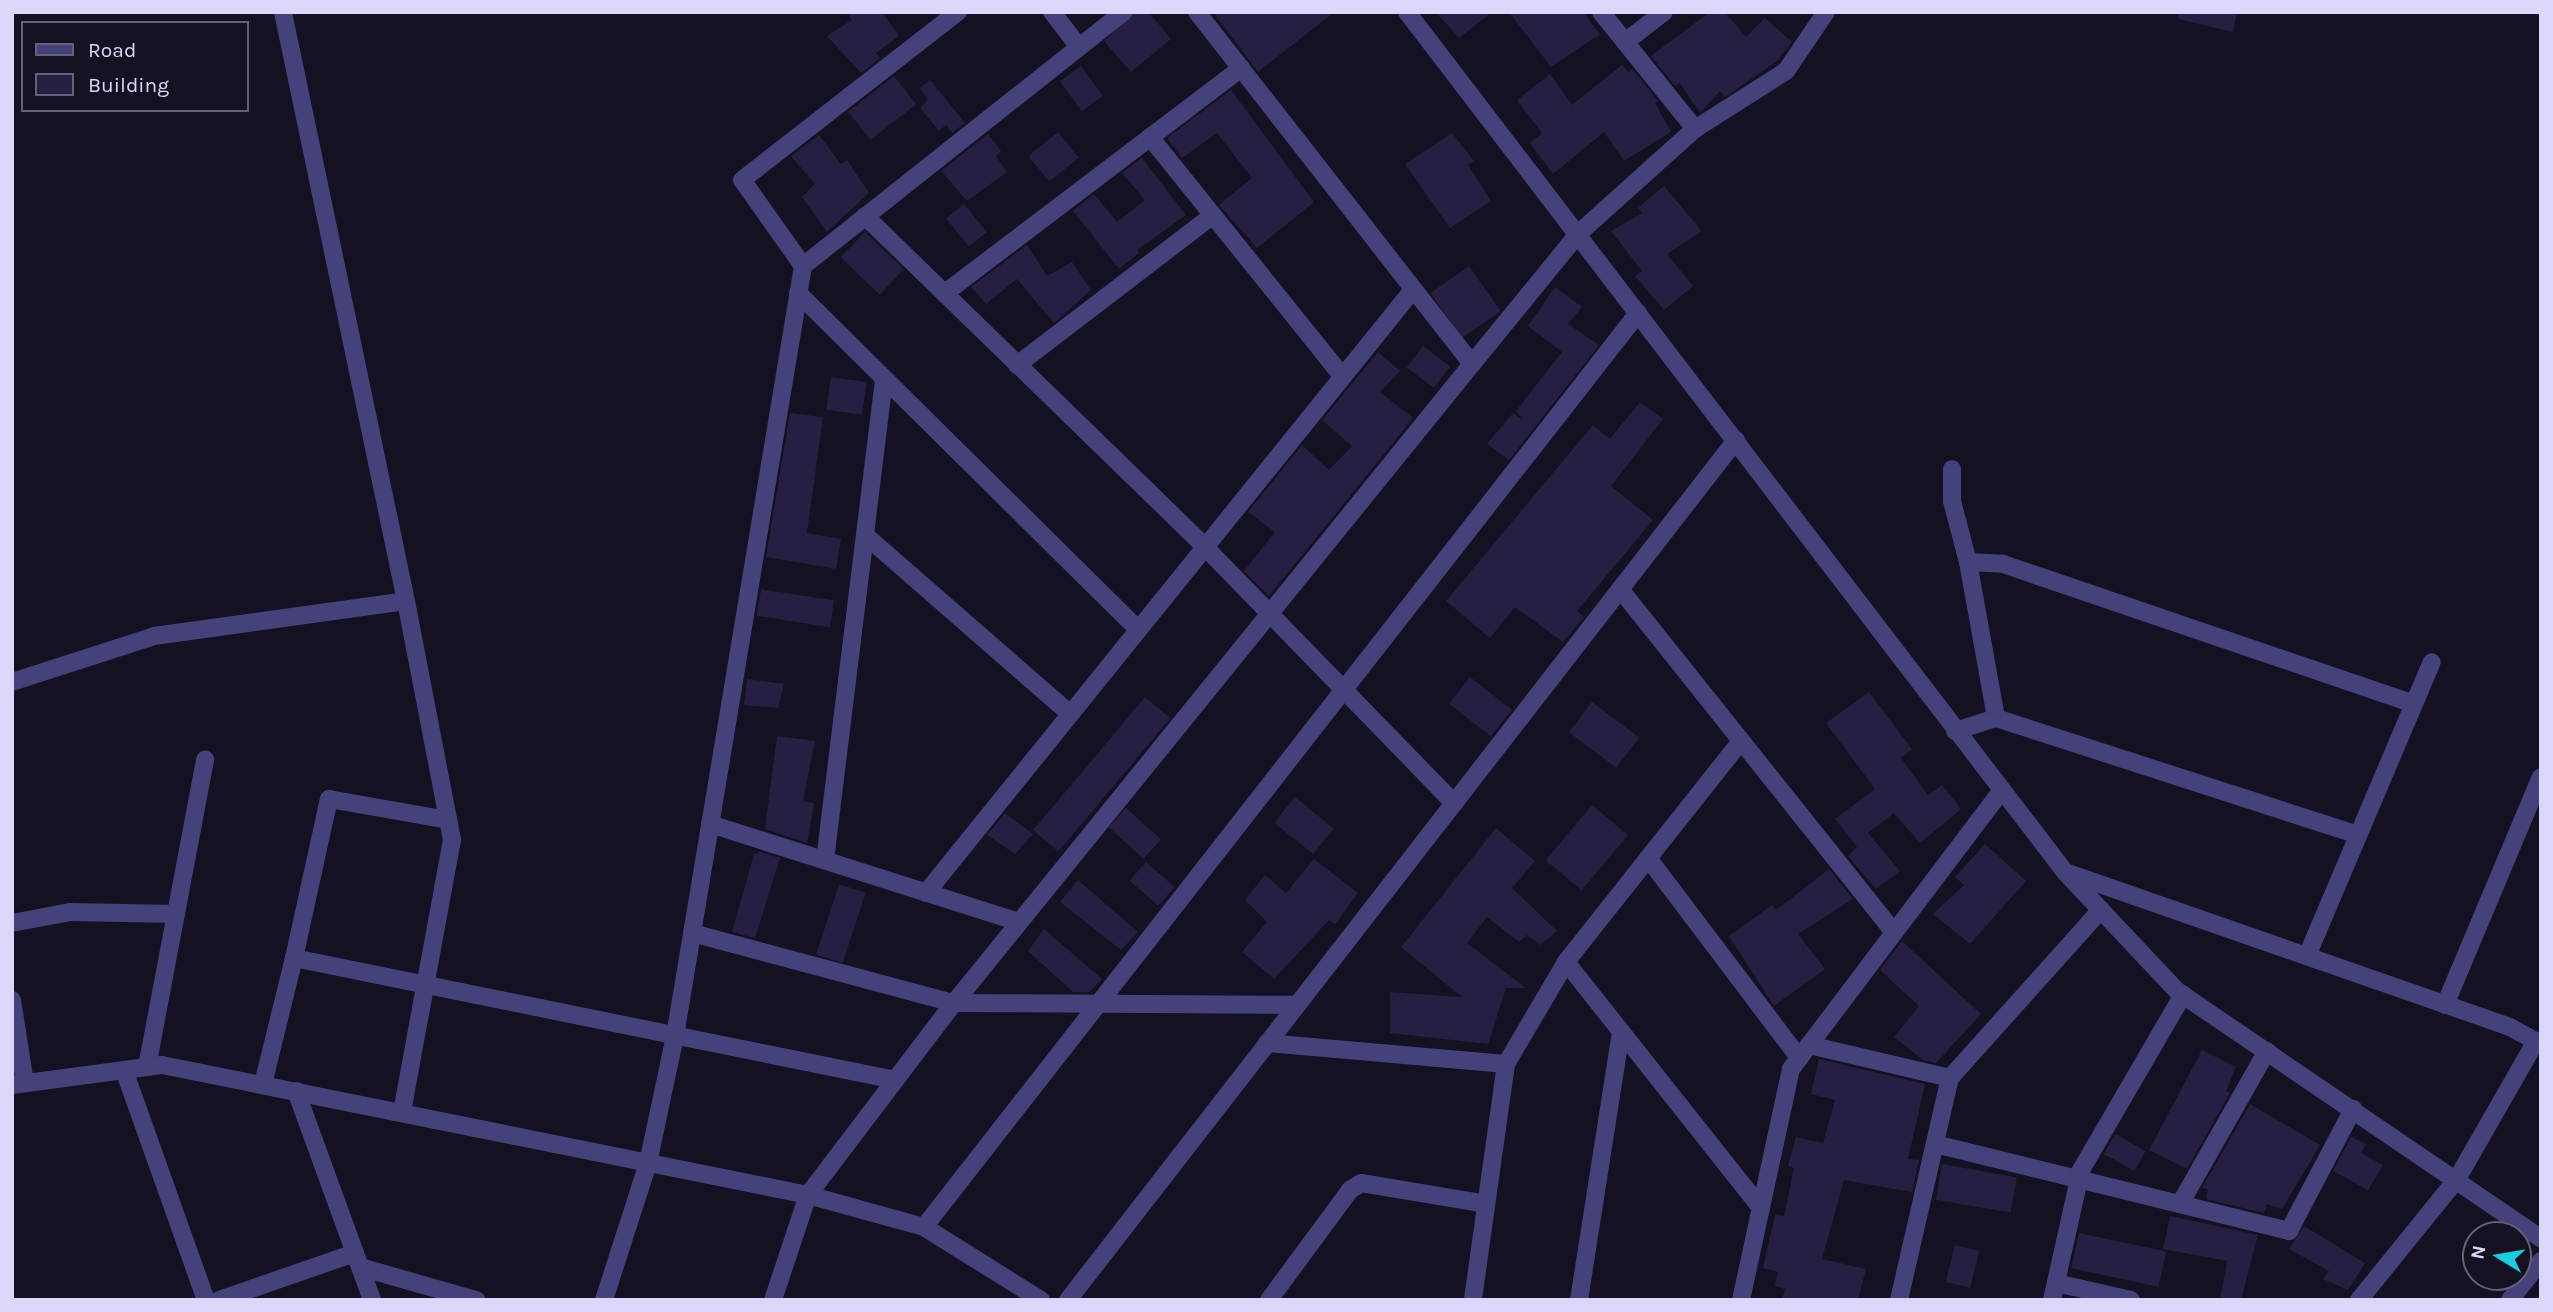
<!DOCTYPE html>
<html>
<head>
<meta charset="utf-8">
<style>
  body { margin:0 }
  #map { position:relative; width:2553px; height:1312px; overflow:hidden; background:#141122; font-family:Karla,sans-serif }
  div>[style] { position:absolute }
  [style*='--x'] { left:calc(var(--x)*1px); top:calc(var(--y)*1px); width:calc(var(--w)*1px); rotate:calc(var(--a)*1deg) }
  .building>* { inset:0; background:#261f41; transform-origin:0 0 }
  .minor>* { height:18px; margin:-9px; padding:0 9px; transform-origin:9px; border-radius:9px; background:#44417b }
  span { translate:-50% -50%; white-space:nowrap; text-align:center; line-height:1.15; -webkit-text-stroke:5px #141122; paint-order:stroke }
  .frame { position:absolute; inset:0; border:14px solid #dbd7fa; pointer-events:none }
  .legend { position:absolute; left:21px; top:21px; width:228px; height:91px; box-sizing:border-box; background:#141122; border:2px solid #646078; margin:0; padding:9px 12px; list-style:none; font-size:21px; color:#dbd7fa }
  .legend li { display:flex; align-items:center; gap:14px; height:35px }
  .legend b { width:35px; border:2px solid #646078 }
  .north { position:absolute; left:2462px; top:1221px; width:70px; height:70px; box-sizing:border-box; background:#141122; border:2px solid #646078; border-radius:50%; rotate:281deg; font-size:19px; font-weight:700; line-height:28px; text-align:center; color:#dbd7fa }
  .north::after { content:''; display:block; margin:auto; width:24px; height:32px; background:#1ccce1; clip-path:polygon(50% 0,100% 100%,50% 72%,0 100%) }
</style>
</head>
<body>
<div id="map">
  <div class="building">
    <i style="clip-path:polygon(847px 12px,882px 12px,899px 36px,876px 53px,880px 58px,861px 73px,827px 36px,852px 20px)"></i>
    <i style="clip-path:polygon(1134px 12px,1149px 12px,1171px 39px,1131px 72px,1104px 41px)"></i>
    <i style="clip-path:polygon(1213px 12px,1334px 12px,1258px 72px)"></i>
    <i style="clip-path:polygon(1436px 12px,1492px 12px,1459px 38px)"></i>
    <i style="clip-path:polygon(1509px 12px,1583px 12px,1600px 34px,1551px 67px)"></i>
    <i style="clip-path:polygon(1710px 12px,1725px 12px,1746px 37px,1765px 18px,1792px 42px,1776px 62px,1725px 97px,1720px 91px,1700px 113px,1680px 83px,1675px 86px,1651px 56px)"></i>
    <i style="clip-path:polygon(2179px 12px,2237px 12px,2233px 32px,2178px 19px)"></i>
    <i style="clip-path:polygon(1622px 65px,1628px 72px,1632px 69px,1658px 101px,1655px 103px,1671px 132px,1624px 161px,1604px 132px,1553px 174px,1530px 143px,1542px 133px,1517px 100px,1550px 74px,1572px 105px)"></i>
    <i style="left:1081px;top:66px;width:37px;height:26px;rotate:54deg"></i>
    <i style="left:894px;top:76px;width:36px;height:58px;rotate:52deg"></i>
    <i style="clip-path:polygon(930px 80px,965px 123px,952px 133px,946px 125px,939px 131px,920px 108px,928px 100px,920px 88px)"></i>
    <i style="clip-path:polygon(1231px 90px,1314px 202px,1257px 248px,1219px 205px,1252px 178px,1217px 133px,1182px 158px,1167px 138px)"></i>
    <i style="left:1058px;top:132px;width:33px;height:38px;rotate:51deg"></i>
    <i style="clip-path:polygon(1452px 133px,1474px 161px,1468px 165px,1491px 201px,1450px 228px,1405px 164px)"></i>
    <i style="clip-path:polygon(988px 134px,1001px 151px,996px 156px,1007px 172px,967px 201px,941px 171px)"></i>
    <i style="clip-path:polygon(819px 135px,841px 164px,847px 160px,869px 193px,827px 232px,802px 197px,815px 184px,791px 156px)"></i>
    <i style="clip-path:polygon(1142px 158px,1186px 215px,1137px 250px,1139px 253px,1119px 269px,1073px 211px,1094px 194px,1117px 222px,1145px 200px,1122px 173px)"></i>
    <i style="clip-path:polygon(1664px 186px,1702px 231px,1667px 254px,1693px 286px,1664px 310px,1635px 276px,1642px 271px,1611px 231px,1642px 213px,1638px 208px)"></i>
    <i style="left:964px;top:204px;width:36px;height:23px;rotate:51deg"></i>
    <i style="left:865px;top:232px;width:54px;height:35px;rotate:44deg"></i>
    <i style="clip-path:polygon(1027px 245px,1047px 276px,1072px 262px,1091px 290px,1054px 323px,1017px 279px,986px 304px,971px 287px)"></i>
    <i style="left:1469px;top:266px;width:55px;height:47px;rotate:55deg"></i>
    <i style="clip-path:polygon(1555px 287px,1582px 307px,1568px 324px,1599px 345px,1509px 460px,1487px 444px,1513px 413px,1523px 420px,1516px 411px,1562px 352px,1528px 326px)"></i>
    <i style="left:1423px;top:346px;width:34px;height:27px;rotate:37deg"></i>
    <i style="clip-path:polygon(1378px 352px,1400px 371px,1380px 392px,1413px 418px,1269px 596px,1244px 571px,1275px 532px,1248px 512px,1302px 445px,1329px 470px,1352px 446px,1322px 420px)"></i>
    <i style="left:831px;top:377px;width:36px;height:33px;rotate:8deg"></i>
    <i style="clip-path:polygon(1640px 402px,1663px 419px,1611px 486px,1653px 520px,1577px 611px,1584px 617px,1563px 642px,1515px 607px,1490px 638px,1446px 601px,1593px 425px,1610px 439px)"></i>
    <i style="clip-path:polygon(790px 413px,823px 417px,807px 533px,841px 539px,836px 569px,766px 557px)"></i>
    <i style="left:761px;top:589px;width:74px;height:27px;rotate:9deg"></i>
    <i style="left:1470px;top:677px;width:53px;height:34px;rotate:38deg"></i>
    <i style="clip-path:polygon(747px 679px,784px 684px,778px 708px,744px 705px)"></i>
    <i style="clip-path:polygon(1869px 692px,1912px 749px,1901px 758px,1928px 795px,1942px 785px,1961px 809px,1920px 843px,1894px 813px,1868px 833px,1900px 871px,1876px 889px,1848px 856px,1857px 847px,1835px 819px,1875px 789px,1826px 723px)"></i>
    <i style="left:1145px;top:697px;width:33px;height:174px;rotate:40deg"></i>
    <i style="left:1592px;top:702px;width:59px;height:38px;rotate:37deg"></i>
    <i style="clip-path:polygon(777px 736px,815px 741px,803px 801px,814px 803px,807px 843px,765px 829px)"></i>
    <i style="left:1295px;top:797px;width:50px;height:33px;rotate:39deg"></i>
    <i style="left:1592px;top:805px;width:47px;height:72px;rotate:40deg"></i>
    <i style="left:1126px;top:808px;width:47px;height:26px;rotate:42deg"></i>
    <i style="clip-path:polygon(1005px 813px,1033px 834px,1015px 854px,987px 835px)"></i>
    <i style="clip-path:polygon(1496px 828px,1535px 861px,1512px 888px,1557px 931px,1540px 945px,1527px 935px,1519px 942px,1487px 917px,1467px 943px,1526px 988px,1506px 988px,1488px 1044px,1390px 1033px,1390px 992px,1462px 997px,1401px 947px)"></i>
    <i style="clip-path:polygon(1985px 844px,2026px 881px,1970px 944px,1933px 914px,1964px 885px,1955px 877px)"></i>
    <i style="clip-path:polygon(760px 852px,780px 858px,755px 938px,732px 932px,754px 854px)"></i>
    <i style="clip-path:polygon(1314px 859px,1358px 893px,1335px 924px,1329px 920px,1274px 979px,1242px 952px,1267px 922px,1245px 900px,1265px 875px,1286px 893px)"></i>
    <i style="left:1146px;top:862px;width:38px;height:25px;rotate:41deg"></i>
    <i style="clip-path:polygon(1829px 869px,1853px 899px,1798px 934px,1825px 969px,1774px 1006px,1729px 936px,1772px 905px,1776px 910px)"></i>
    <i style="clip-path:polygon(1078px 880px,1138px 932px,1121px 950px,1060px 902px)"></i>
    <i style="left:839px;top:884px;width:28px;height:74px;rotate:18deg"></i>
    <i style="clip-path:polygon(1044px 929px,1102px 979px,1089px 992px,1073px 992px,1028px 951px)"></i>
    <i style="clip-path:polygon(1902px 941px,1981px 1014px,1936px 1063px,1923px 1060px,1894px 1037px,1919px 1006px,1880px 970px)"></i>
    <i style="clip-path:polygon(2202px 1050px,2236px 1067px,2226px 1091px,2230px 1093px,2187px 1169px,2149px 1150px)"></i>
    <i style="clip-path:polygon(1819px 1059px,1925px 1084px,1908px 1159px,1919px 1160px,1912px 1192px,1844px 1180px,1822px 1259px,1866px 1269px,1858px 1300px,1782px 1300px,1785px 1289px,1775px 1286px,1778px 1272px,1763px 1268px,1775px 1215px,1784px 1216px,1794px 1168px,1788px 1166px,1796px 1137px,1823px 1143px,1835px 1100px,1811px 1094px)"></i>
    <i style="clip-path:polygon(2250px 1104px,2320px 1145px,2282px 1209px,2267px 1204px,2264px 1213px,2206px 1199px,2208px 1189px,2202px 1188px)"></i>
    <i style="left:2115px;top:1134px;width:35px;height:23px;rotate:29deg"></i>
    <i style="clip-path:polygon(2351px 1137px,2366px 1144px,2361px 1153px,2383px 1165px,2368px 1190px,2333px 1171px)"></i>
    <i style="left:1942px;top:1164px;width:76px;height:36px;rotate:10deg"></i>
    <i style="clip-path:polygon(2170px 1216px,2258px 1235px,2241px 1300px,2220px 1300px,2227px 1261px,2163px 1249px)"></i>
    <i style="clip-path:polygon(2304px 1226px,2365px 1263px,2348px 1290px,2323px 1279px,2329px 1271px,2289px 1249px)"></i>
    <i style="left:2079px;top:1233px;width:89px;height:36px;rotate:12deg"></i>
    <i style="left:1955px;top:1245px;width:25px;height:38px;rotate:14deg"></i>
  </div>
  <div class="minor">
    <i style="--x:1052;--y:12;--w:44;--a:52.4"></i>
    <i style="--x:1197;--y:12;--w:447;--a:52"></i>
    <i style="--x:1407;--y:12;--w:1083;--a:52.58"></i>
    <i style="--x:2065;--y:872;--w:163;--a:46.7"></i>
    <i style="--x:2177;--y:991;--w:440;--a:34.2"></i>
    <i style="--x:1601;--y:12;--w:150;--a:51.2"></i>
    <i style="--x:1625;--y:42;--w:49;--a:-37.6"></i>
    <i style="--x:1150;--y:137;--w:307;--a:51.2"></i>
    <i style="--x:865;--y:216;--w:473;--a:44.2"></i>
    <i style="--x:1204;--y:546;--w:359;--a:45.8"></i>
    <i style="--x:803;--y:266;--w:105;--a:-125.3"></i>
    <i style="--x:742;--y:180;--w:274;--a:-37.9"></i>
    <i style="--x:798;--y:293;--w:479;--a:44.7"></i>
    <i style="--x:945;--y:293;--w:372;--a:-37.2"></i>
    <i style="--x:1017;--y:365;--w:245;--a:-37.4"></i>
    <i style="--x:1952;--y:469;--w:32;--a:90"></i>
    <i style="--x:1952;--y:501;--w:63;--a:75.3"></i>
    <i style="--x:1968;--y:562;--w:158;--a:79.8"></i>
    <i style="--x:865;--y:535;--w:272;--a:41.1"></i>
    <i style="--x:1968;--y:562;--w:35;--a:3"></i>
    <i style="--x:2003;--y:564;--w:434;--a:18.8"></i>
    <i style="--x:1620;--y:589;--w:439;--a:51.4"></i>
    <i style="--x:12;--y:682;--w:149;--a:-17.9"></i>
    <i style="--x:154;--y:636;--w:254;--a:-7.9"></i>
    <i style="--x:406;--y:601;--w:602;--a:-101.8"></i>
    <i style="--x:1955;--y:731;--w:43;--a:-17.6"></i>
    <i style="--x:1996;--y:718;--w:380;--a:17.9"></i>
    <i style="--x:1741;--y:741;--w:282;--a:128.4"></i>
    <i style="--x:1566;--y:962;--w:314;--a:51.6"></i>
    <i style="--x:710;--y:824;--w:324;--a:17.6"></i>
    <i style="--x:1648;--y:858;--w:251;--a:52.9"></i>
    <i style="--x:825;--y:860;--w:485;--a:-83"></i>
    <i style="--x:2068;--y:873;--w:468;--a:19.2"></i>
    <i style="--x:2510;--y:1027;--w:35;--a:29"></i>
    <i style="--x:926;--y:893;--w:774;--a:-51.09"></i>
    <i style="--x:12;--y:923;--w:60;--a:-10.6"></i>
    <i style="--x:71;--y:912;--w:105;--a:1.1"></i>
    <i style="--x:692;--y:933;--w:271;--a:15"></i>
    <i style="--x:954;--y:1003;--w:343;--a:0.3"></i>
    <i style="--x:2307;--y:956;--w:319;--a:-67"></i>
    <i style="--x:294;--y:958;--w:163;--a:-77.6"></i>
    <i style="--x:329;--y:799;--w:121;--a:10"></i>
    <i style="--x:12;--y:1000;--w:84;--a:81.1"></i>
    <i style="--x:2445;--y:1005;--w:247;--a:-67.2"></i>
    <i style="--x:1267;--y:1043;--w:240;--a:5"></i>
    <i style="--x:1506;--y:1064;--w:238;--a:98"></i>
    <i style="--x:1809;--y:1045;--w:145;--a:13.2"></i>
    <i style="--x:1506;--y:1064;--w:118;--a:-59.5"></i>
    <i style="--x:147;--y:1067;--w:313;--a:-79.3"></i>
    <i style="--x:124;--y:1070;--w:244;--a:70.4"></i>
    <i style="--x:263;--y:1084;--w:130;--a:-76.2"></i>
    <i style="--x:294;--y:958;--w:613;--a:11.47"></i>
    <i style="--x:12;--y:1085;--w:151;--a:-7.6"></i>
    <i style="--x:162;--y:1065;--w:659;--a:11.38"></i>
    <i style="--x:808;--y:1195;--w:120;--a:15.4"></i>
    <i style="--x:924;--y:1227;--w:138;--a:32"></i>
    <i style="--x:296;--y:1091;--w:222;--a:70"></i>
    <i style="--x:402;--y:1112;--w:277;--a:-79.6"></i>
    <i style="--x:452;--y:840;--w:243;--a:-100.9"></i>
    <i style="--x:1935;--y:1144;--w:365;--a:13.8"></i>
    <i style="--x:2289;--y:1231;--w:138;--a:-62.3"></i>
    <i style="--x:2180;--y:1204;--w:176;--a:-60.4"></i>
    <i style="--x:924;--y:1227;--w:1160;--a:-52"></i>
    <i style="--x:360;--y:1267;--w:121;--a:15.9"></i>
    <i style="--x:2056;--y:1283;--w:77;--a:12.8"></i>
    <i style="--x:219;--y:1300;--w:144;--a:-19.1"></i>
    <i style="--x:604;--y:1300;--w:144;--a:-72.2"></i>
    <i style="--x:648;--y:1163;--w:130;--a:-78"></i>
    <i style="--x:675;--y:1036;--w:781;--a:-80.56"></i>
    <i style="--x:803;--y:266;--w:409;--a:-38.4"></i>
    <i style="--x:773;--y:1300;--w:111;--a:-71.6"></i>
    <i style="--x:808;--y:1195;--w:241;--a:-52.8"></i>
    <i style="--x:954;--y:1003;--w:823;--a:-50.97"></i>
    <i style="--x:1472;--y:364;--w:169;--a:-50.8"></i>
    <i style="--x:1579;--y:233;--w:156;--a:-41.9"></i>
    <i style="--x:1695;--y:129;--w:108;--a:-32.5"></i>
    <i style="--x:1786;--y:71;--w:71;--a:-55.9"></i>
    <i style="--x:1068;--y:1300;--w:1089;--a:-52.16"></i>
    <i style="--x:1269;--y:1300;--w:137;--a:-53.6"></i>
    <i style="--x:1350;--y:1190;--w:13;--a:-32"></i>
    <i style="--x:1361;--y:1183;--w:127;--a:9.5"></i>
    <i style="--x:1579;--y:1300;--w:272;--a:-81.1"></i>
    <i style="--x:1741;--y:1300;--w:236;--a:-77.8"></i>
    <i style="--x:1791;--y:1069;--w:348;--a:-52.9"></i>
    <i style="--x:1899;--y:1300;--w:228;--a:-77.1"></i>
    <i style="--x:1950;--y:1078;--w:226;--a:-48.1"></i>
    <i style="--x:2052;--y:1300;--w:133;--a:-77.4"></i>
    <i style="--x:2081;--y:1170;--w:203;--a:-59.8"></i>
    <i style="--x:2359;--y:1300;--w:156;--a:-51"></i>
    <i style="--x:2457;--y:1179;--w:159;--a:-60.2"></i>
    <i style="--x:2510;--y:1300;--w:50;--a:-51.5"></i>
  </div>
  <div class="frame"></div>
  <ul class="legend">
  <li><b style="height:9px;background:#44417b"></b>Road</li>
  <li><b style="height:19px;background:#261f41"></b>Building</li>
  </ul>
  <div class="north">N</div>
</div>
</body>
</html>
